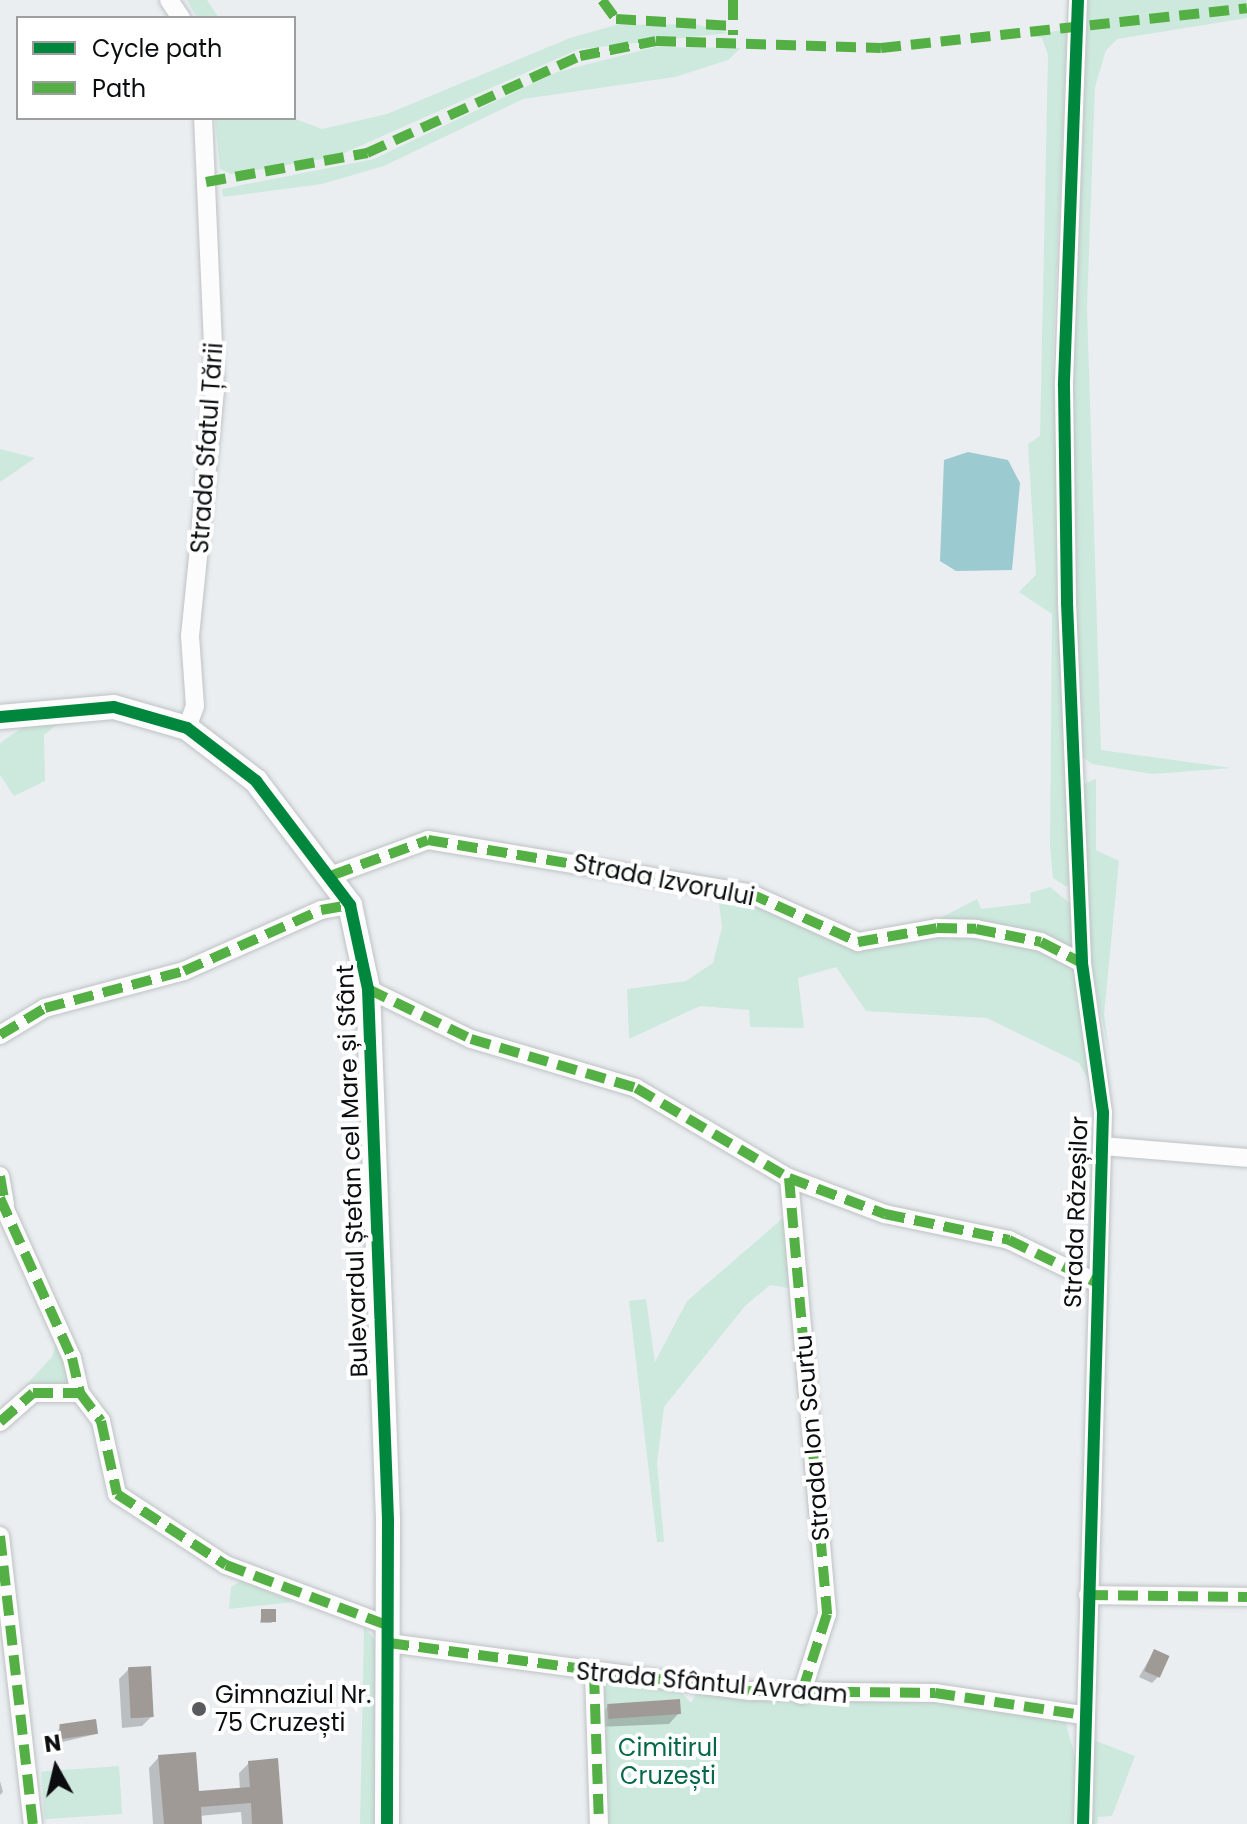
<!DOCTYPE html>
<html>
<head>
<meta charset="utf-8">
<style>
  body { margin:0 }
  #map { position:relative; width:1247px; height:1824px; overflow:hidden; background:#eaeef1; font-family:Poppins,sans-serif }
  div>[style] { position:absolute }
  [style*='--x'] { left:calc(var(--x)*1px); top:calc(var(--y)*1px); width:calc(var(--w)*1px); rotate:calc(var(--a)*1deg) }
  .green>* { inset:0; background:#cde9dd; transform-origin:0 0 }
  .water>* { inset:0; background:#9ccad1 }
  .shadow>* { inset:0; background:#0003 }
  .building>* { inset:0; background:#a09a97; transform-origin:0 0 }
  .roads { filter:drop-shadow(0 0 2px #bfc2c4) drop-shadow(0 0 2px #bfc2c4) }
  .minor>* { height:18px; margin:-9px; padding:0 9px; transform-origin:9px; border-radius:9px; background:#fcfcfd }
  .tertiary>* { height:24px; margin:-12px; padding:0 12px; transform-origin:12px; border-radius:12px; background:#fcfcfd }
  .quiet>* { height:10px; margin-top:-5px; transform-origin:0; background:repeating-linear-gradient(90deg,#54b044 0 20px,transparent 0 30px) }
  .cycleway>* { height:12px; margin:-6px; padding:0 6px; transform-origin:6px; border-radius:6px; background:#00873e }
  .dots>* { width:22px; height:22px; translate:-50% -50%; box-sizing:border-box; border:4px solid #fff; border-radius:50% }
  span { translate:-50% -50%; white-space:nowrap; text-align:center; line-height:1.15; -webkit-text-stroke:8px #fff; paint-order:stroke }
  .street-label { font-size:24px; color:#0b0d0f }
  .poi-label { font-size:24px; color:#0b0d0f }
  .left { translate:0 -50%; text-align:left }
  .park-label { font-size:24px; color:#066848 }
  .legend { position:absolute; left:16px; top:16px; width:280px; height:104px; box-sizing:border-box; background:#fff; border:2px solid #9d9e9f; margin:0; padding:10px 14px; list-style:none; font-size:24px; color:#0b0d0f }
  .legend li { display:flex; align-items:center; gap:16px; height:40px }
  .legend b { width:40px; border:2px solid #9d9e9f }
  .north { position:absolute; left:16px; top:1728px; width:80px; height:80px; -webkit-text-stroke:6px #fff; paint-order:stroke; rotate:352deg; font-size:22px; font-weight:700; line-height:32px; text-align:center; color:#0b0d0f }
  .north::after { content:''; display:block; margin:auto; width:28px; height:36px; background:#0b0d0f; clip-path:polygon(50% 0,100% 100%,50% 72%,0 100%) }
</style>
</head>
<body>
<div id="map">
  <div class="green">
    <i style="clip-path:polygon(187px 0,207px 0,219px 18px,197px 18px)"></i>
    <i style="clip-path:polygon(1088px 0,1247px 0,1247px 18px,1117px 39px,1106px 50px,1095px 87px,1087px 308px,1101px 750px,1232px 768px,1152px 774px,1092px 764px,1079px 754px,1073px 392px)"></i>
    <i style="clip-path:polygon(695px 24px,729px 33px,579px 49px,335px 157px,231px 174px,220px 169px,215px 118px,293px 118px,322px 129px,387px 114px,570px 38px,616px 25px)"></i>
    <i style="clip-path:polygon(1067px 29px,1053px 358px,1072px 885px,1065px 886px,1053px 878px,1050px 845px,1052px 614px,1019px 592px,1036px 575px,1028px 444px,1040px 436px,1048px 55px,1042px 38px,1030px 36px)"></i>
    <i style="clip-path:polygon(655px 47px,741px 48px,728px 60px,675px 77px,523px 99px,384px 166px,322px 184px,223px 197px,222px 189px,374px 159px,557px 72px)"></i>
    <i style="clip-path:polygon(0 449px,35px 458px,0 482px)"></i>
    <i style="clip-path:polygon(67px 717px,44px 735px,45px 781px,14px 796px,0 775px,0 743px,23px 727px)"></i>
    <i style="clip-path:polygon(1096px 779px,1096px 850px,1119px 861px,1104px 1014px,1109px 1052px,1091px 966px,1080px 785px)"></i>
    <i style="clip-path:polygon(1050px 887px,1073px 906px,1077px 953px,929px 924px,977px 899px,981px 909px,1031px 903px,1030px 893px)"></i>
    <i style="clip-path:polygon(718px 895px,763px 905px,856px 946px,973px 934px,1039px 947px,1077px 970px,1094px 1090px,1079px 1063px,987px 1018px,866px 1011px,836px 967px,798px 978px,804px 1028px,750px 1027px,749px 1010px,700px 1006px,629px 1039px,627px 989px,686px 981px,713px 963px,722px 927px)"></i>
    <i style="clip-path:polygon(789px 1213px,794px 1289px,770px 1285px,745px 1306px,664px 1407px,657px 1463px,664px 1542px,657px 1542px,629px 1301px,646px 1299px,655px 1362px,687px 1301px)"></i>
    <i style="clip-path:polygon(57px 1340px,69px 1387px,25px 1386px,52px 1357px)"></i>
    <i style="clip-path:polygon(242px 1580px,293px 1602px,229px 1609px,231px 1587px)"></i>
    <i style="clip-path:polygon(364px 1627px,375px 1640px,376px 1824px,360px 1824px)"></i>
    <i style="clip-path:polygon(608px 1682px,679px 1690px,691px 1703px,698px 1690px,800px 1702px,955px 1699px,1065px 1720px,1078px 1768px,1075px 1824px,608px 1824px,602px 1686px)"></i>
    <i style="clip-path:polygon(1091px 1739px,1135px 1756px,1112px 1816px,1098px 1817px,1097px 1824px,1089px 1824px)"></i>
    <i style="left:119px;top:1766px;width:48px;height:78px;rotate:86deg"></i>
  </div>
  <div class="water">
    <i style="clip-path:polygon(968px 452px,1008px 460px,1020px 483px,1012px 570px,956px 571px,940px 561px,944px 460px)"></i>
  </div>
  <div class="shadow">
    <i style="clip-path:polygon(262px 1611px,274px 1621px,271px 1623px,260px 1623px)"></i>
    <i style="clip-path:polygon(1154px 1651px,1158px 1677px,1152px 1683px,1139px 1677px)"></i>
    <i style="clip-path:polygon(129px 1669px,152px 1716px,142px 1726px,122px 1728px,119px 1679px)"></i>
    <i style="clip-path:polygon(608px 1704px,679px 1713px,669px 1724px,598px 1727px)"></i>
    <i style="clip-path:polygon(60px 1725px,96px 1734px,54px 1744px)"></i>
    <i style="clip-path:polygon(159px 1757px,197px 1793px,240px 1790px,239px 1773px,249px 1763px,281px 1824px,242px 1824px,241px 1812px,199px 1816px,200px 1824px,153px 1824px,149px 1768px)"></i>
    <i style="clip-path:polygon(0 1781px,3px 1792px,0 1795px)"></i>
  </div>
  <div class="building">
    <i style="left:261px;top:1609px;width:15px;height:13px"></i>
    <i style="left:1154px;top:1649px;width:17px;height:24px;rotate:24deg"></i>
    <i style="left:151px;top:1666px;width:51px;height:23px;rotate:87deg"></i>
    <i style="left:680px;top:1699px;width:15px;height:73px;rotate:86deg"></i>
    <i style="left:96px;top:1719px;width:15px;height:37px;rotate:82deg"></i>
    <i style="clip-path:polygon(196px 1752px,199px 1791px,250px 1787px,248px 1761px,278px 1758px,283px 1824px,252px 1824px,251px 1803px,201px 1807px,202px 1824px,164px 1824px,158px 1755px)"></i>
  </div>
  <div class="roads">
    <div class="minor">
      <i style="--x:169;--y:0;--w:22;--a:56"></i>
      <i style="--x:1078;--y:0;--w:386;--a:92.1"></i>
      <i style="--x:1064;--y:386;--w:217;--a:89.2"></i>
      <i style="--x:1067;--y:603;--w:360;--a:87.6"></i>
      <i style="--x:1082;--y:963;--w:151;--a:82"></i>
      <i style="--x:1103;--y:1113;--w:711;--a:91.61"></i>
      <i style="--x:187;--y:728;--w:23;--a:-70"></i>
      <i style="--x:195;--y:706;--w:70;--a:-94.1"></i>
      <i style="--x:190;--y:636;--w:246;--a:-84.2"></i>
      <i style="--x:215;--y:391;--w:273;--a:-92.5"></i>
      <i style="--x:333;--y:875;--w:101;--a:-20.2"></i>
      <i style="--x:428;--y:840;--w:325;--a:9.4"></i>
      <i style="--x:749;--y:893;--w:120;--a:24.2"></i>
      <i style="--x:858;--y:942;--w:80;--a:-10"></i>
      <i style="--x:937;--y:928;--w:39;--a:1"></i>
      <i style="--x:976;--y:929;--w:66;--a:11.3"></i>
      <i style="--x:1041;--y:942;--w:46;--a:27.1"></i>
      <i style="--x:368;--y:989;--w:114;--a:25.9"></i>
      <i style="--x:471;--y:1039;--w:172;--a:16.5"></i>
      <i style="--x:636;--y:1088;--w:178;--a:30.5"></i>
      <i style="--x:789;--y:1178;--w:103;--a:20.6"></i>
      <i style="--x:885;--y:1214;--w:127;--a:11.8"></i>
      <i style="--x:1009;--y:1240;--w:96;--a:26"></i>
      <i style="--x:0;--y:1035;--w:52;--a:-31"></i>
      <i style="--x:45;--y:1008;--w:144;--a:-14.9"></i>
      <i style="--x:184;--y:971;--w:150;--a:-24"></i>
      <i style="--x:321;--y:910;--w:29;--a:-10"></i>
      <i style="--x:1102;--y:1146;--w:145;--a:4.7"></i>
      <i style="--x:0;--y:1176;--w:29;--a:80"></i>
      <i style="--x:789;--y:1178;--w:438;--a:85"></i>
      <i style="--x:827;--y:1614;--w:85;--a:107.8"></i>
      <i style="--x:0;--y:1198;--w:175;--a:65.8"></i>
      <i style="--x:72;--y:1358;--w:36;--a:77"></i>
      <i style="--x:0;--y:1422;--w:44;--a:-41.3"></i>
      <i style="--x:33;--y:1393;--w:47;--a:0"></i>
      <i style="--x:80;--y:1393;--w:35;--a:53"></i>
      <i style="--x:101;--y:1421;--w:75;--a:77.6"></i>
      <i style="--x:117;--y:1494;--w:130;--a:33.1"></i>
      <i style="--x:226;--y:1565;--w:174;--a:20.5"></i>
      <i style="--x:0;--y:1536;--w:290;--a:83.5"></i>
      <i style="--x:1088;--y:1595;--w:159;--a:0.7"></i>
      <i style="--x:389;--y:1643;--w:364;--a:7.6"></i>
      <i style="--x:750;--y:1691;--w:185;--a:0.6"></i>
      <i style="--x:935;--y:1693;--w:150;--a:8.5"></i>
      <i style="--x:594;--y:1674;--w:150;--a:88.1"></i>
    </div>
    <div class="tertiary">
      <i style="--x:0;--y:717;--w:114;--a:-5"></i>
      <i style="--x:114;--y:707;--w:76;--a:16"></i>
      <i style="--x:187;--y:728;--w:87;--a:37.5"></i>
      <i style="--x:256;--y:781;--w:156;--a:52.8"></i>
      <i style="--x:350;--y:905;--w:86;--a:77.9"></i>
      <i style="--x:368;--y:989;--w:531;--a:87.84"></i>
      <i style="--x:388;--y:1520;--w:304;--a:90.2"></i>
    </div>
  </div>
  <div class="quiet">
    <i style="--x:602;--y:0;--w:24;--a:54"></i>
    <i style="--x:616;--y:19;--w:117;--a:3.4"></i>
    <i style="--x:733;--y:0;--w:35;--a:90"></i>
    <i style="--x:206;--y:182;--w:164;--a:-10.2"></i>
    <i style="--x:367;--y:153;--w:234;--a:-24.5"></i>
    <i style="--x:580;--y:56;--w:77;--a:-11.2"></i>
    <i style="--x:656;--y:41;--w:225;--a:1.8"></i>
    <i style="--x:881;--y:48;--w:368;--a:-6.2"></i>
    <i style="--x:333;--y:875;--w:101;--a:-20.2"></i>
    <i style="--x:428;--y:840;--w:325;--a:9.4"></i>
    <i style="--x:749;--y:893;--w:120;--a:24.2"></i>
    <i style="--x:858;--y:942;--w:80;--a:-10"></i>
    <i style="--x:937;--y:928;--w:39;--a:1"></i>
    <i style="--x:976;--y:929;--w:66;--a:11.3"></i>
    <i style="--x:1041;--y:942;--w:46;--a:27.1"></i>
    <i style="--x:368;--y:989;--w:114;--a:25.9"></i>
    <i style="--x:471;--y:1039;--w:172;--a:16.5"></i>
    <i style="--x:636;--y:1088;--w:178;--a:30.5"></i>
    <i style="--x:789;--y:1178;--w:103;--a:20.6"></i>
    <i style="--x:885;--y:1214;--w:127;--a:11.8"></i>
    <i style="--x:1009;--y:1240;--w:96;--a:26"></i>
    <i style="--x:0;--y:1035;--w:52;--a:-31"></i>
    <i style="--x:45;--y:1008;--w:144;--a:-14.9"></i>
    <i style="--x:184;--y:971;--w:150;--a:-24"></i>
    <i style="--x:321;--y:910;--w:29;--a:-10"></i>
    <i style="--x:0;--y:1176;--w:29;--a:80"></i>
    <i style="--x:789;--y:1178;--w:438;--a:85"></i>
    <i style="--x:827;--y:1614;--w:85;--a:107.8"></i>
    <i style="--x:0;--y:1198;--w:175;--a:65.8"></i>
    <i style="--x:72;--y:1358;--w:36;--a:77"></i>
    <i style="--x:0;--y:1422;--w:44;--a:-41.3"></i>
    <i style="--x:33;--y:1393;--w:47;--a:0"></i>
    <i style="--x:80;--y:1393;--w:35;--a:53"></i>
    <i style="--x:101;--y:1421;--w:75;--a:77.6"></i>
    <i style="--x:117;--y:1494;--w:130;--a:33.1"></i>
    <i style="--x:226;--y:1565;--w:174;--a:20.5"></i>
    <i style="--x:0;--y:1536;--w:290;--a:83.5"></i>
    <i style="--x:1088;--y:1595;--w:159;--a:0.7"></i>
    <i style="--x:389;--y:1643;--w:364;--a:7.6"></i>
    <i style="--x:750;--y:1691;--w:185;--a:0.6"></i>
    <i style="--x:935;--y:1693;--w:150;--a:8.5"></i>
    <i style="--x:594;--y:1674;--w:150;--a:88.1"></i>
  </div>
  <div class="cycleway">
    <i style="--x:1078;--y:0;--w:386;--a:92.1"></i>
    <i style="--x:1064;--y:386;--w:217;--a:89.2"></i>
    <i style="--x:1067;--y:603;--w:360;--a:87.6"></i>
    <i style="--x:1082;--y:963;--w:151;--a:82"></i>
    <i style="--x:1103;--y:1113;--w:711;--a:91.61"></i>
    <i style="--x:0;--y:717;--w:114;--a:-5"></i>
    <i style="--x:114;--y:707;--w:76;--a:16"></i>
    <i style="--x:187;--y:728;--w:87;--a:37.5"></i>
    <i style="--x:256;--y:781;--w:156;--a:52.8"></i>
    <i style="--x:350;--y:905;--w:86;--a:77.9"></i>
    <i style="--x:368;--y:989;--w:531;--a:87.84"></i>
    <i style="--x:388;--y:1520;--w:304;--a:90.2"></i>
  </div>
  <div class="dots">
    <i style="left:199px;top:1709px;background:#595c5e"></i>
  </div>
  <div class="street-label">
    <span style="left:207px;top:448px;rotate:-86deg">Strada Sfatul Țării</span>
    <span style="left:664px;top:880px;rotate:11deg">Strada Izvorului</span>
    <span style="left:352px;top:1171px;rotate:-92deg">Bulevardul Ștefan cel Mare și Sfânt</span>
    <span style="left:1076px;top:1212px;rotate:-88deg">Strada Răzeșilor</span>
    <span style="left:812px;top:1438px;rotate:-95deg">Strada Ion Scurtu</span>
    <span style="left:712px;top:1683px;rotate:5deg">Strada Sfântul Avraam</span>
  </div>
  <div class="poi-label">
    <span class="left" style="left:215px;top:1709px">Gimnaziul Nr.<br>75 Cruzești</span>
  </div>
  <div class="park-label">
    <span style="left:668px;top:1762px">Cimitirul<br>Cruzești</span>
  </div>
  <ul class="legend">
  <li><b style="height:10px;background:#00873e"></b>Cycle path</li>
  <li><b style="height:10px;background:#54b044"></b>Path</li>
  </ul>
  <div class="north">N</div>
</div>
</body>
</html>
